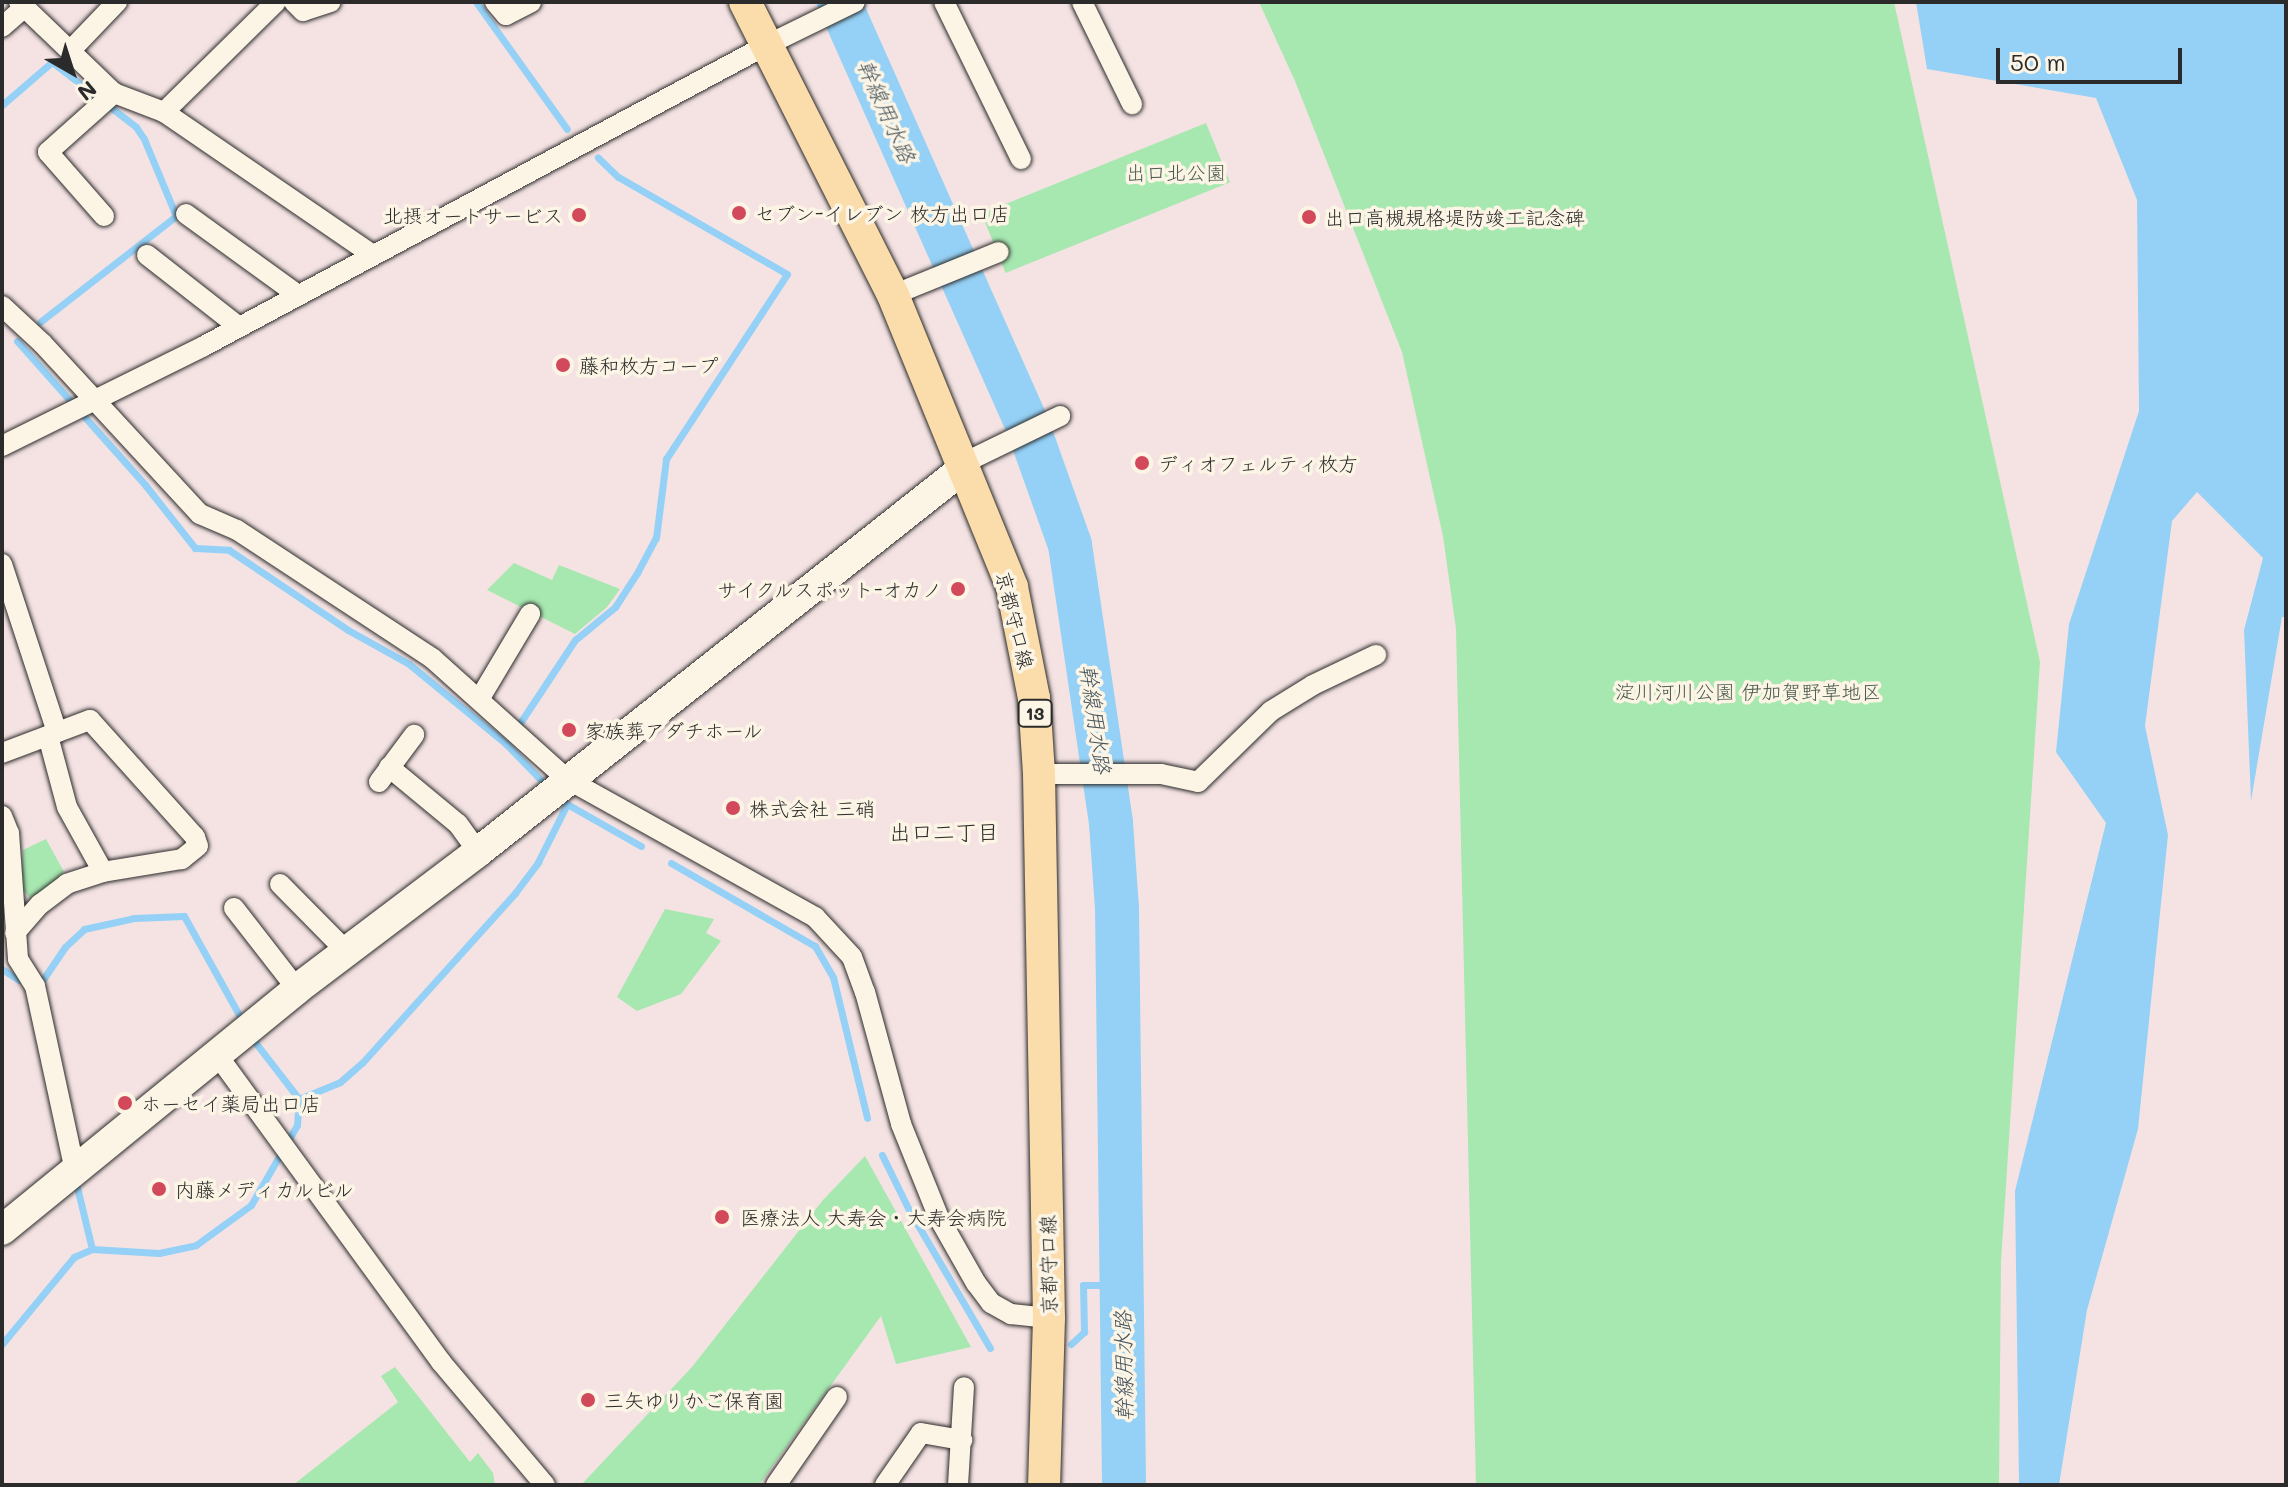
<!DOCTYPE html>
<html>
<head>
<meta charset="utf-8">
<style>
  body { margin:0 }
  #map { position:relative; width:2288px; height:1487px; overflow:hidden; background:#f5e3e3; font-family:Mali,"Klee One",sans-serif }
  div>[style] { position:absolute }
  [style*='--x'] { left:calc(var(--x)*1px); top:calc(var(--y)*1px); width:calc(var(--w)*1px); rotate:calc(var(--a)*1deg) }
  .green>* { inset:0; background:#a7e7b0; transform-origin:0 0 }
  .water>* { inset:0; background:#95d1f6 }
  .stream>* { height:7px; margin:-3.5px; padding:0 3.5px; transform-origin:3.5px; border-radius:3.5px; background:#95d1f6 }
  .river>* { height:44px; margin:-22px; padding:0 22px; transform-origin:22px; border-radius:22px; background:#95d1f6 }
  .roads { filter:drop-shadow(0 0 2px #2b2b2b) drop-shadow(0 0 2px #2b2b2b) }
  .street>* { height:20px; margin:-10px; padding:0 10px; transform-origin:10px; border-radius:10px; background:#fcf5e5 }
  .secondary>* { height:30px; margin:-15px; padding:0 15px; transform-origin:15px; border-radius:15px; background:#fcf5e5 }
  .primary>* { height:32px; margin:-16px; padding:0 16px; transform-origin:16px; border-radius:16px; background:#fbdcab }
  .dots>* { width:22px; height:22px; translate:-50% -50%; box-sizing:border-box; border:4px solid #fcf5e5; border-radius:50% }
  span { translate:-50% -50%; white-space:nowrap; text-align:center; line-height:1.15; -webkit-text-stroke:7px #fcf5e5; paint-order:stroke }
  .shield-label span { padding:2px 6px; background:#fcf5e5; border:2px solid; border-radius:6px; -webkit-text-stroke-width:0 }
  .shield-label { font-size:18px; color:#2b2b2b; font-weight:700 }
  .park-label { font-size:20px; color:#4a5a4c }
  .poi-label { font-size:20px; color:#2b2b2b }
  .left { translate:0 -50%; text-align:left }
  .right { translate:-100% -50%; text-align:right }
  .street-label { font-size:20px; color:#2b2b2b }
  .water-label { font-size:22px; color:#46545e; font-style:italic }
  .neighbourhood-label { font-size:22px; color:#2b2b2b }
  .frame { position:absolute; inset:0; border:4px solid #2b2b2b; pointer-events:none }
  .north { position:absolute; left:32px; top:32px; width:80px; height:80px; -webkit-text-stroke:6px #fcf5e5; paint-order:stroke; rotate:141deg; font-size:22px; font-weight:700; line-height:32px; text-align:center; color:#2b2b2b }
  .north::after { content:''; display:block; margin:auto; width:28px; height:36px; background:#2b2b2b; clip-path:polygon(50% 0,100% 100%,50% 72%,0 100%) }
  .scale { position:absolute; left:1996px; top:48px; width:186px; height:36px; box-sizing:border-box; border:4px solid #2b2b2b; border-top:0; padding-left:10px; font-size:24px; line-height:28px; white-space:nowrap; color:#2b2b2b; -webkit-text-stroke:6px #fcf5e5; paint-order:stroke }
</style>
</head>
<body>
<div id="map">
  <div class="green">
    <i style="clip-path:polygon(1259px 2px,1894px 2px,2040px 662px,2001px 1262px,1999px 1485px,1476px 1485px,1456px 629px,1443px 536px,1402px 352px,1295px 81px)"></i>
    <i style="left:1206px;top:123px;width:64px;height:242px;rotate:68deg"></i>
    <i style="clip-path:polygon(514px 563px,552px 580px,559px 565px,620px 589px,607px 607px,575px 634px,487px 590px)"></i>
    <i style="clip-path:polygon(46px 839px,64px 872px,34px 903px,21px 887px,23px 850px)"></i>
    <i style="clip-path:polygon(665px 909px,714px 919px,706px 933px,721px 941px,681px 994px,637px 1011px,617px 997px)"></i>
    <i style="clip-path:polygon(865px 1156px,971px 1347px,896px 1364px,881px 1316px,759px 1485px,581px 1485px,692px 1367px,823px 1200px)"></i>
    <i style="clip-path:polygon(395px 1367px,470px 1462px,478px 1453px,493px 1473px,495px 1485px,293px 1485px,398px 1402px,381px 1376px)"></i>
  </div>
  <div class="water">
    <i style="clip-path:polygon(1916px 2px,2286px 2px,2286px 617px,2282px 617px,2251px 801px,2244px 630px,2263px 558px,2197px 492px,2172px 521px,2145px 726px,2168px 835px,2138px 1129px,2087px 1310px,2059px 1485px,2019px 1485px,2015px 1191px,2106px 823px,2056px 752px,2069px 624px,2139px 411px,2137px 200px,2096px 98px,1927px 69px)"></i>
  </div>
  <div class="stream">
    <i style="--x:476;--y:2;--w:156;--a:54.4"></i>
    <i style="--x:2;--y:105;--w:66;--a:-40.7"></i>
    <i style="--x:52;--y:62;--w:106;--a:37.7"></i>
    <i style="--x:136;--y:127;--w:14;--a:56"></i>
    <i style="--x:144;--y:139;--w:83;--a:67.4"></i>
    <i style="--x:176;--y:216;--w:172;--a:142.1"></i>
    <i style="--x:17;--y:341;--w:194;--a:48.3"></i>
    <i style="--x:146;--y:486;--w:79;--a:51.7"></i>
    <i style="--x:195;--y:548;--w:34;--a:3"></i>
    <i style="--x:229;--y:550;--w:143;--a:33.9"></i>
    <i style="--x:348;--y:630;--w:70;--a:29.1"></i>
    <i style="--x:409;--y:664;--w:126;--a:39.5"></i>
    <i style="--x:506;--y:744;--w:49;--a:45.8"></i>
    <i style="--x:516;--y:729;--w:107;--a:-56.5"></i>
    <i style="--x:575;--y:640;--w:52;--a:-39.5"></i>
    <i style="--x:615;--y:607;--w:40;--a:-57.1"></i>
    <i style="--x:637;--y:573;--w:40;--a:-62"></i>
    <i style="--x:656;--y:538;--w:80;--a:-82.8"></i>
    <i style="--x:666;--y:459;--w:221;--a:-56.8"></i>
    <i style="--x:787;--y:274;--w:195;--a:-150.1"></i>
    <i style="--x:618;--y:177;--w:28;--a:-136"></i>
    <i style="--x:671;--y:863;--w:166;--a:30"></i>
    <i style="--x:815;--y:946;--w:36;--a:60"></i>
    <i style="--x:833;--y:977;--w:145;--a:76.4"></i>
    <i style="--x:2;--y:969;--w:20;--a:33"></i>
    <i style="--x:42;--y:981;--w:41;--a:-55.9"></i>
    <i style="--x:65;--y:947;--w:26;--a:-43"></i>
    <i style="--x:84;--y:929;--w:51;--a:-12.4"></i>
    <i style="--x:134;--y:918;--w:50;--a:-2.3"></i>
    <i style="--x:184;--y:916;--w:121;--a:60.9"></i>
    <i style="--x:299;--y:1099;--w:44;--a:-22.5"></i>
    <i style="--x:340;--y:1082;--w:29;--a:-41"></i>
    <i style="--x:362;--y:1063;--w:229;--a:-48"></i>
    <i style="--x:515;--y:893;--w:39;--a:-53"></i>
    <i style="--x:538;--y:862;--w:65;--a:-63.4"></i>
    <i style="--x:567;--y:804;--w:85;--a:29.6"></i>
    <i style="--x:882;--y:1155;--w:61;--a:63.9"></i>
    <i style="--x:909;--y:1210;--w:160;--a:59.6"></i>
    <i style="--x:77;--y:1187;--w:64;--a:76.4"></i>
    <i style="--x:2;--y:1344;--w:113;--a:-50.4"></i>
    <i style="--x:74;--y:1257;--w:20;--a:-24"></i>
    <i style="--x:92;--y:1249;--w:67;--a:3.4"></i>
    <i style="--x:159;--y:1253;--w:38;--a:-12"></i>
    <i style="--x:196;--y:1245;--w:68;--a:-36"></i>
    <i style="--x:251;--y:1205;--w:92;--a:-60.1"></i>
    <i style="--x:297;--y:1125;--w:26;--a:-86"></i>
    <i style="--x:299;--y:1099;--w:78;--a:-127.7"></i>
    <i style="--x:1071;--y:1344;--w:18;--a:-43"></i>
    <i style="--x:1084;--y:1332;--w:47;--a:-91.2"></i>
    <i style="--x:1083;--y:1285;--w:39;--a:0"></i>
  </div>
  <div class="river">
    <i style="--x:839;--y:2;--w:462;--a:66"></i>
    <i style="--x:1027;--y:424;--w:128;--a:70.4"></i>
    <i style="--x:1070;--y:545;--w:281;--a:81.6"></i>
    <i style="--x:1111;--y:823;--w:86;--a:86"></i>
    <i style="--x:1117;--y:909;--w:576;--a:89.3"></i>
  </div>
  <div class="roads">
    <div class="street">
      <i style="--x:19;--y:2;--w:132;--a:43.8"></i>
      <i style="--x:114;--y:93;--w:53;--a:20.8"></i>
      <i style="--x:164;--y:112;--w:253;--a:34.4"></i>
      <i style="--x:294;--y:2;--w:13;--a:45"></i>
      <i style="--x:303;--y:11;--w:29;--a:-18"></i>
      <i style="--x:495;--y:2;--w:17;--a:50"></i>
      <i style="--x:506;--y:15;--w:28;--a:-27"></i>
      <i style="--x:944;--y:2;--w:175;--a:63.9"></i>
      <i style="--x:1082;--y:2;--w:114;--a:63.9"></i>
      <i style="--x:2;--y:27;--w:30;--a:-41"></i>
      <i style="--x:70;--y:51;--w:68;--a:-46.2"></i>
      <i style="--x:164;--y:112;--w:157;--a:-44.5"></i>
      <i style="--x:186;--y:214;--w:138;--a:35.9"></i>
      <i style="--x:104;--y:216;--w:85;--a:-131.2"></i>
      <i style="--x:48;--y:152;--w:89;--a:-41.8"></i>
      <i style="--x:147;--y:255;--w:117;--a:38"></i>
      <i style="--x:893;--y:295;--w:114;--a:-22.1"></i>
      <i style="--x:2;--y:306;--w:54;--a:42.8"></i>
      <i style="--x:42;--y:343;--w:233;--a:47.3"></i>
      <i style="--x:200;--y:514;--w:40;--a:23.4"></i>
      <i style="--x:237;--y:530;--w:233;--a:33.3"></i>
      <i style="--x:432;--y:658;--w:181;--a:41.9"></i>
      <i style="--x:567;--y:779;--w:284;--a:29.1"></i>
      <i style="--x:815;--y:917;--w:54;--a:47.2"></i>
      <i style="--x:852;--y:957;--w:37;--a:70"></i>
      <i style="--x:865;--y:992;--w:137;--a:74.7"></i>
      <i style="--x:901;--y:1124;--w:101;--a:68"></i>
      <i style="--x:939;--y:1218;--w:75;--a:60.4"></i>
      <i style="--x:976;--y:1283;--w:25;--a:53"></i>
      <i style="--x:991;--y:1303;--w:23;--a:29"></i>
      <i style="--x:1011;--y:1314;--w:38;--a:6"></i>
      <i style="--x:2;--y:446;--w:225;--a:-26.3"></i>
      <i style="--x:204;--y:346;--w:636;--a:-28.14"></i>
      <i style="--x:765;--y:46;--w:100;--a:-26.1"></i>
      <i style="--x:964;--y:468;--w:14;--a:-45"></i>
      <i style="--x:974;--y:458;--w:96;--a:-26"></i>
      <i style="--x:2;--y:564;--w:177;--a:71.9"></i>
      <i style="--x:480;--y:698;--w:98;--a:-59.2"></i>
      <i style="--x:48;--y:736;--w:73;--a:75"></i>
      <i style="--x:67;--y:807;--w:74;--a:61"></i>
      <i style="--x:2;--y:753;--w:94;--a:-20.6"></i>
      <i style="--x:90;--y:720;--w:157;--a:48.1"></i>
      <i style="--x:195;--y:837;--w:9;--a:72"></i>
      <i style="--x:198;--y:846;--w:21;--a:141"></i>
      <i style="--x:182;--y:859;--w:80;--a:170.7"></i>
      <i style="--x:103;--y:872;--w:38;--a:162"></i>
      <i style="--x:67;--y:884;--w:34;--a:143"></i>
      <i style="--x:40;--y:904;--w:38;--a:131"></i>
      <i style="--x:389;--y:767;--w:89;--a:39.6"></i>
      <i style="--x:458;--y:824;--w:34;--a:54"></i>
      <i style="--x:1039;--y:774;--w:122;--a:0"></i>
      <i style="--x:1161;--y:774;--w:38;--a:12"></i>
      <i style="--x:1198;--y:782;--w:102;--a:-44.2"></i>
      <i style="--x:1271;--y:711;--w:49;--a:-31.8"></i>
      <i style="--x:1313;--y:685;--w:70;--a:-25.5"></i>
      <i style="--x:379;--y:782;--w:59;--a:-53.3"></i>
      <i style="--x:2;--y:816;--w:18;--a:68"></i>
      <i style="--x:9;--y:833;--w:126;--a:85.9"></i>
      <i style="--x:18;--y:959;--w:32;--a:58"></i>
      <i style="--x:35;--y:986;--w:189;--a:77.8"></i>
      <i style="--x:280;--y:884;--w:95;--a:45.4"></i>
      <i style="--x:234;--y:908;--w:103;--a:52.1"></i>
      <i style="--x:218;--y:1056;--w:379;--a:53.9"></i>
      <i style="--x:441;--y:1362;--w:161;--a:49.8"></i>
      <i style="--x:776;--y:1485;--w:107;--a:-55.3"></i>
      <i style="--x:885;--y:1485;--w:63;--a:-55.3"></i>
      <i style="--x:921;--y:1433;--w:42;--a:9.7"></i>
      <i style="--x:958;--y:1485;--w:98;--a:-86.5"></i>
    </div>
    <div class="secondary">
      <i style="--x:2;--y:1230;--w:381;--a:-39.2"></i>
      <i style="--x:297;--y:989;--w:227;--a:-37.1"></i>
      <i style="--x:478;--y:852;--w:619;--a:-38.31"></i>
    </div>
    <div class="primary">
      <i style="--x:745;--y:2;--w:328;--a:63.2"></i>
      <i style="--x:893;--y:295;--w:315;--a:67.8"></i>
      <i style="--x:1012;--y:587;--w:113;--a:78.8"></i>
      <i style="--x:1034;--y:698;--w:76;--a:86.2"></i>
      <i style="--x:1039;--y:774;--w:544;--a:88.95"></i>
      <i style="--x:1049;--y:1318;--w:167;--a:91.7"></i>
    </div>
  </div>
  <div class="dots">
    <i style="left:739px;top:213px;background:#d1495b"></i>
    <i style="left:579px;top:215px;background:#d1495b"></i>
    <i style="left:1309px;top:217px;background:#d1495b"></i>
    <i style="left:563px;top:365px;background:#d1495b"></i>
    <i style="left:1142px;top:463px;background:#d1495b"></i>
    <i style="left:958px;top:589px;background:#d1495b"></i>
    <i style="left:569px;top:730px;background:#d1495b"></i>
    <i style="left:733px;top:808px;background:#d1495b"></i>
    <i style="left:125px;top:1103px;background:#d1495b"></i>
    <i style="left:159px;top:1189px;background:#d1495b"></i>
    <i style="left:722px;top:1217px;background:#d1495b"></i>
    <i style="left:588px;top:1400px;background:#d1495b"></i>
  </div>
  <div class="shield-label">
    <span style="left:1035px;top:713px">13</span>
  </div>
  <div class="park-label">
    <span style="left:1176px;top:172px">出口北公園</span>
    <span style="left:1748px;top:691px">淀川河川公園 伊加賀野草地区</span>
  </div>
  <div class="poi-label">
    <span class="left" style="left:755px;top:213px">セブン-イレブン 枚方出口店</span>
    <span class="right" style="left:563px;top:215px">北摂オートサービス</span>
    <span class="left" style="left:1325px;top:217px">出口高槻規格堤防竣工記念碑</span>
    <span class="left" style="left:579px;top:365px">藤和枚方コープ</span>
    <span class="left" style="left:1158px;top:463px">ディオフェルティ枚方</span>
    <span class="right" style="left:942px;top:589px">サイクルスポット-オカノ</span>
    <span class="left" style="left:585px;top:730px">家族葬アダチホール</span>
    <span class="left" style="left:749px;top:808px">株式会社 三硝</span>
    <span class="left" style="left:141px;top:1103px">ホーセイ薬局出口店</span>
    <span class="left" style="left:175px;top:1189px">内藤メディカルビル</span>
    <span class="left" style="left:740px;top:1217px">医療法人 大寿会・大寿会病院</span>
    <span class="left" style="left:604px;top:1400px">三矢ゆりかご保育園</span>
  </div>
  <div class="street-label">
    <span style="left:1015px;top:620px;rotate:76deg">京都守口線</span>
    <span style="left:1048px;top:1265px;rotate:-91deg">京都守口線</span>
  </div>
  <div class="water-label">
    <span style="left:887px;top:111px;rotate:66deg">幹線用水路</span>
    <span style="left:1096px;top:719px;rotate:82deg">幹線用水路</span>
    <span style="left:1123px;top:1366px;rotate:-91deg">幹線用水路</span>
  </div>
  <div class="neighbourhood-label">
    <span style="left:944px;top:832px">出口二丁目</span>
  </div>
  <div class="frame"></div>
  <div class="north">N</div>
  <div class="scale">50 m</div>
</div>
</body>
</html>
